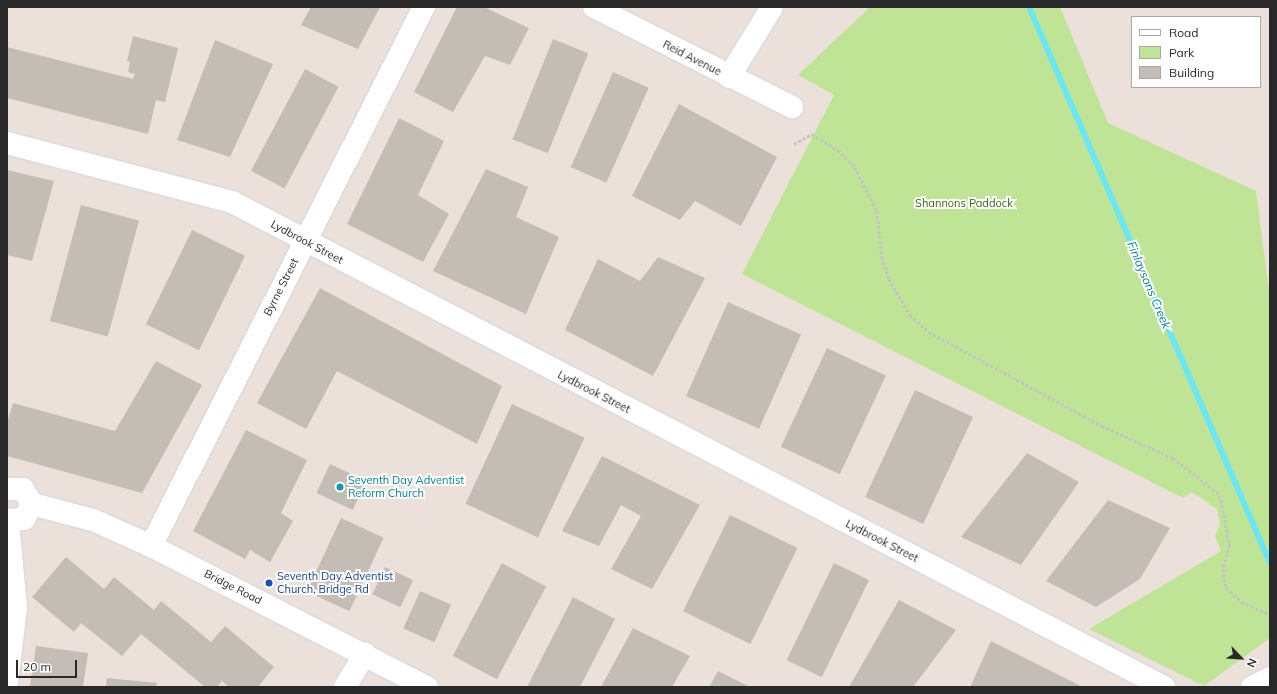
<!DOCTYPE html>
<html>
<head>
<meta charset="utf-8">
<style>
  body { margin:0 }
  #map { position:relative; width:1277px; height:694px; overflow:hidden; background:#ece1da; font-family:Mulish,sans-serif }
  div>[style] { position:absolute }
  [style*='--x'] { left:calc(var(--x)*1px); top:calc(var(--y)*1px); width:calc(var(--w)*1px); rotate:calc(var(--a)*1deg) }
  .green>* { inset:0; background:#bfe495 }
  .stream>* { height:6px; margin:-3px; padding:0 3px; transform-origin:3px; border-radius:3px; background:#6ae7f2 }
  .building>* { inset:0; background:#c4bdb6; transform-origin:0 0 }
  .path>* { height:2.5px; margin-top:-1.25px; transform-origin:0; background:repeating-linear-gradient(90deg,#c3c3c3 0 3px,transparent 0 5px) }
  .roads { filter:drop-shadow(0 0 1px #d0d7e3) drop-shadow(0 0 1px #d0d7e3) }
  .minor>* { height:22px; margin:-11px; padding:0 11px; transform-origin:11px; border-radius:11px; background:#fff }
  .tertiary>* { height:22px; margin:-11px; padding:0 11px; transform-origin:11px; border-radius:11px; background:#fff }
  .dots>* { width:11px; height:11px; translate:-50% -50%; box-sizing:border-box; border:2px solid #fff; border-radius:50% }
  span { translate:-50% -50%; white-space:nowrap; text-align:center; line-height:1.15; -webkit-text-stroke:4px #fff; paint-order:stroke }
  .street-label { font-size:11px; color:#292929 }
  .park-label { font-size:11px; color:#376818 }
  .culture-label { font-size:11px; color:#0d838f }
  .left { translate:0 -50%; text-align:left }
  .transit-label { font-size:11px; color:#164399 }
  .water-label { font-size:12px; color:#0a8096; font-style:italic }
  .frame { position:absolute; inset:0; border:8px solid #292929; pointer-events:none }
  .legend { position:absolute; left:1131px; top:16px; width:130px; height:72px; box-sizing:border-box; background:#fff; border:1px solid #a9a9a9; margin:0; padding:5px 7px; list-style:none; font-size:12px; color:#292929 }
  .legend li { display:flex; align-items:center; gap:8px; height:20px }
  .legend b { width:20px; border:1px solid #a9a9a9 }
  .north { position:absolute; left:1221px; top:638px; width:40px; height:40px; -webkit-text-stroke:3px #fff; paint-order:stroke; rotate:115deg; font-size:11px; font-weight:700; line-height:16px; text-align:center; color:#292929 }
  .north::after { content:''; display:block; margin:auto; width:14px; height:18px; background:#292929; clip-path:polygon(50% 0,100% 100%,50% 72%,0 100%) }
  .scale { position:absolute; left:16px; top:660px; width:61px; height:18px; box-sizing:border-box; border:2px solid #292929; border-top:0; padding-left:5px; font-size:12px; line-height:14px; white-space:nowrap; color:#292929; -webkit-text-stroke:3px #fff; paint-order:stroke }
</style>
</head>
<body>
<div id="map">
  <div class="green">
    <i style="clip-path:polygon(870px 7px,1060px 7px,1108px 123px,1256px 191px,1270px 298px,1270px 638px,1204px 686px,1089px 629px,1221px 551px,1215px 536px,1220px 525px,1217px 509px,1192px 492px,1183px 498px,742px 274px,834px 95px,798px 75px)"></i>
  </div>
  <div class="stream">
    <i style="--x:1029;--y:7;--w:606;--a:66.57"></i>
  </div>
  <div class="building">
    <i style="clip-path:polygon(311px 7px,380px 7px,358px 49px,301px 25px)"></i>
    <i style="clip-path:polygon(457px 7px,484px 7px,529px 28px,510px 65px,485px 56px,453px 112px,414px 92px)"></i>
    <i style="clip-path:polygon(133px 36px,178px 48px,165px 102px,156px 100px,148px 134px,7px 98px,7px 47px,133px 79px,135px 74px,128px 72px,130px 62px,127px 61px)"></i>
    <i style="left:553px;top:39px;width:38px;height:108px;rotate:22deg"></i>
    <i style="clip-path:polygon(215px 40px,273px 64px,230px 157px,177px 140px)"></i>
    <i style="left:305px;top:69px;width:38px;height:115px;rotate:28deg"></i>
    <i style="left:613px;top:72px;width:39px;height:104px;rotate:24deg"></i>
    <i style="clip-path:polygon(679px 104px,777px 157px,741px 226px,695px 201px,680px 220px,632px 196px)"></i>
    <i style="clip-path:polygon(399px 118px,444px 141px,418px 195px,449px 214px,423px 262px,347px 224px)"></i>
    <i style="clip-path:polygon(486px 169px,528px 187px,516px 217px,559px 237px,526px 314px,433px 271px)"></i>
    <i style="clip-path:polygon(7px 170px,54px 181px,32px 261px,7px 255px)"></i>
    <i style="left:81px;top:205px;width:60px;height:120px;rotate:15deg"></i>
    <i style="left:192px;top:230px;width:59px;height:105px;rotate:26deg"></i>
    <i style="clip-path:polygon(658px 257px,705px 278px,653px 376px,565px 330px,598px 259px,640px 281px)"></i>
    <i style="clip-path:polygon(320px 288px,502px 386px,477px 444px,337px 371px,306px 429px,257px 403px)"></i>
    <i style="left:728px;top:302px;width:80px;height:103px;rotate:24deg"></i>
    <i style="left:827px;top:348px;width:65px;height:109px;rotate:25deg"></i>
    <i style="clip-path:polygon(156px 361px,202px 385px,142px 493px,7px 456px,7px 423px,13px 403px,115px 431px)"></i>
    <i style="left:915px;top:390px;width:64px;height:118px;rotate:25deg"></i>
    <i style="left:512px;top:404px;width:80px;height:110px;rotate:25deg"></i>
    <i style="clip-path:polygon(246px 430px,307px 460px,281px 513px,293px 521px,270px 562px,250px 550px,245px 559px,193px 531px)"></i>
    <i style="clip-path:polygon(1027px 453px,1079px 482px,1021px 565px,961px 537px)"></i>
    <i style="clip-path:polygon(602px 456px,700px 505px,652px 589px,611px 569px,641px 516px,621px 505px,599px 546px,562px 531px)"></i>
    <i style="left:330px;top:464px;width:40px;height:32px;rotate:25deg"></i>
    <i style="clip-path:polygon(1108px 500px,1170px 528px,1140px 579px,1096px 607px,1046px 581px)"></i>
    <i style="left:730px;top:515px;width:75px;height:107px;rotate:26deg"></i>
    <i style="left:341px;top:518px;width:47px;height:81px;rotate:25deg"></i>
    <i style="clip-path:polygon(66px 557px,104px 589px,114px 577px,154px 610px,161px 601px,211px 642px,225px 626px,274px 667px,258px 687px,229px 687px,222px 681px,217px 687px,205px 687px,141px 634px,122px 656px,81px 623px,74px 632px,32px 597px)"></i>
    <i style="left:502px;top:563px;width:50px;height:105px;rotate:28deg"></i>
    <i style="left:834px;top:563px;width:39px;height:108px;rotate:26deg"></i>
    <i style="left:385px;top:567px;width:31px;height:30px;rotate:25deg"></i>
    <i style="left:420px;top:591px;width:34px;height:41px;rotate:24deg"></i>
    <i style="clip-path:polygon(573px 597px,615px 619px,580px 687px,527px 687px)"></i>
    <i style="clip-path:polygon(899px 600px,956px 630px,913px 687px,849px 687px)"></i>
    <i style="clip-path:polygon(633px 628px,690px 656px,672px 687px,601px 687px)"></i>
    <i style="clip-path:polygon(991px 641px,1083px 687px,970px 687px)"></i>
    <i style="clip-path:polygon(36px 646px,88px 653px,83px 687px,30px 687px)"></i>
    <i style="clip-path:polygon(718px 671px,750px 687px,709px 687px)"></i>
    <i style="clip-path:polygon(107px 678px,157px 683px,156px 687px,106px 687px)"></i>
  </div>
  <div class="path">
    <i style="--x:794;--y:144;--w:21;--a:-29"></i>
    <i style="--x:812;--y:134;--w:31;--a:32"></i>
    <i style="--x:838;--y:150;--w:24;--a:45"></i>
    <i style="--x:855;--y:167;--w:49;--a:63.4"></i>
    <i style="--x:877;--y:211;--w:46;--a:83.8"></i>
    <i style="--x:882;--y:257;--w:23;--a:72"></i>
    <i style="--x:889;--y:279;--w:42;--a:59.7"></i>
    <i style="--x:910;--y:315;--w:25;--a:42"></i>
    <i style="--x:929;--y:332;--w:197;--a:28.5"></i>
    <i style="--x:1102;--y:426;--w:78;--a:24.3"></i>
    <i style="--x:1173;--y:458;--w:60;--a:38.2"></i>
    <i style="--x:1220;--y:495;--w:51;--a:78.7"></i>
    <i style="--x:1230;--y:545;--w:25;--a:106"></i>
    <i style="--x:1223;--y:569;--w:19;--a:81"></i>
    <i style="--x:1226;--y:588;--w:21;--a:41"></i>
    <i style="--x:1242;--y:602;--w:31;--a:25"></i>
  </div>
  <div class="roads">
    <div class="minor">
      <i style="--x:594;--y:7;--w:222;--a:26.8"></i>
      <i style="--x:729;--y:77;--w:82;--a:-58.4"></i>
      <i style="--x:7;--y:143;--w:233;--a:14.7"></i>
      <i style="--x:232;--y:202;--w:1051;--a:27.49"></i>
      <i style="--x:151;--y:546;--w:604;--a:-63.14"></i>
      <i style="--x:7;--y:682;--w:75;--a:-83.1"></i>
      <i style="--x:16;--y:608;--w:87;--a:-95.3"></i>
      <i style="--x:345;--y:687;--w:39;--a:-59"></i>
    </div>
    <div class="tertiary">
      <i style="--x:7;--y:489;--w:16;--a:0"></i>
      <i style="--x:23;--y:489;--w:17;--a:59"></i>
      <i style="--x:32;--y:504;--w:17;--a:118"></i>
      <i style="--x:24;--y:519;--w:17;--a:177"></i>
      <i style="--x:32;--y:504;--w:63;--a:14.7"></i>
      <i style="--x:93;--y:520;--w:64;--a:24.1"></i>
      <i style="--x:151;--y:546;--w:310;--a:27.1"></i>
      <i style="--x:1252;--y:687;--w:20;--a:-27"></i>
    </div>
  </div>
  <div class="dots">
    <i style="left:340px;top:487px;background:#0f9aa8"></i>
    <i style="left:269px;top:583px;background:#1a4fb4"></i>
  </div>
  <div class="street-label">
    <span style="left:692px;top:58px;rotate:27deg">Reid Avenue</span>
    <span style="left:307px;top:242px;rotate:28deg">Lydbrook Street</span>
    <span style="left:281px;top:287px;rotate:-63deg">Byrne Street</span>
    <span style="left:594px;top:392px;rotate:27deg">Lydbrook Street</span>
    <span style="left:882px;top:541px;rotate:27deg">Lydbrook Street</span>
    <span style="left:233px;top:587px;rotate:27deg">Bridge Road</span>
  </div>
  <div class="park-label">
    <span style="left:964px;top:203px">Shannons Paddock</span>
  </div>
  <div class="culture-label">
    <span class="left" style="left:348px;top:487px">Seventh Day Adventist<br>Reform Church</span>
  </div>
  <div class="transit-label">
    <span class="left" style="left:277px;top:583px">Seventh Day Adventist<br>Church, Bridge Rd</span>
  </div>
  <div class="water-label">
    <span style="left:1149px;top:285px;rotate:67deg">Finlaysons Creek</span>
  </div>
  <div class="frame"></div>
  <ul class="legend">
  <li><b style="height:5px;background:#fff"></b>Road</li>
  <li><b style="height:11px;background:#bfe495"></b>Park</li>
  <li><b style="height:11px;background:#c4bdb6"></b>Building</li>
  </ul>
  <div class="north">N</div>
  <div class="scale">20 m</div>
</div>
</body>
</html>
